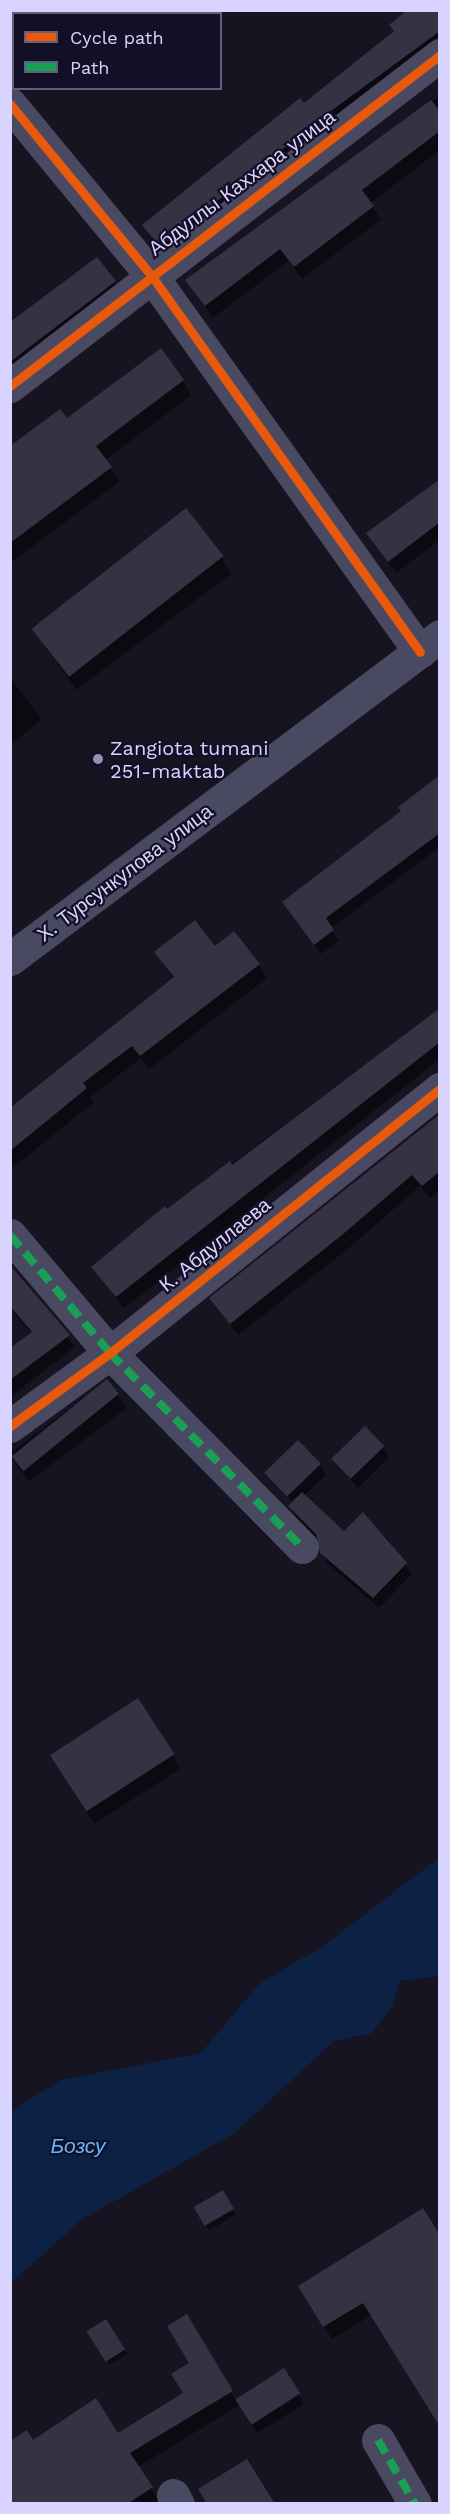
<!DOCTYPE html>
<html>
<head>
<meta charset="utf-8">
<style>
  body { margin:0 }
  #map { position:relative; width:450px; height:2514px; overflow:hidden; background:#161421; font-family:"Work Sans",sans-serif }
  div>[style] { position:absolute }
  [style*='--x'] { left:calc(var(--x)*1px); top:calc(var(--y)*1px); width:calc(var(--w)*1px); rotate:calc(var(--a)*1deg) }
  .water>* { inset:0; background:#0d2144 }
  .shadow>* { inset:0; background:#0007; transform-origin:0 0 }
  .building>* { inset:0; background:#343243; transform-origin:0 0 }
  .minor>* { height:33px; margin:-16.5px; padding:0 16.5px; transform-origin:16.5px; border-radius:16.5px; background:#4a4962 }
  .quiet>* { height:8px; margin-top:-4px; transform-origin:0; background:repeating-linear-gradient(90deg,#1a9f57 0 15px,transparent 0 23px) }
  .cycleway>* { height:9px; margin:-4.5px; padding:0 4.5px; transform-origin:4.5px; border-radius:4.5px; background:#e8590c }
  .dots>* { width:16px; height:16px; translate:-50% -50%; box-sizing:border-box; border:3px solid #130f26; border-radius:50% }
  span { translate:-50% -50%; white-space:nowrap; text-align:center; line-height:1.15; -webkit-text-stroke:4.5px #130f26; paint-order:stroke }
  .street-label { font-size:20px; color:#d9d4ff }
  .poi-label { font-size:20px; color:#d9d4ff }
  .left { translate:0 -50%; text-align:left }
  .water-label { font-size:21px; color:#62b6ff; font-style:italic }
  .frame { position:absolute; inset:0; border:12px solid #d9d4ff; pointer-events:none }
  .legend { position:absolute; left:12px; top:12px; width:210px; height:78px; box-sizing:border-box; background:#130f26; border:2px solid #625e7d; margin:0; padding:8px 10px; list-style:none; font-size:18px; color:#d9d4ff }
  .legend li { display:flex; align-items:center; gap:12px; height:30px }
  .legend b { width:30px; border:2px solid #625e7d }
</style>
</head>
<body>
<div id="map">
  <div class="water">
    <i style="clip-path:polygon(439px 1858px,439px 1976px,400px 1981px,392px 2006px,372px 2033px,334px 2041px,233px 2134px,81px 2220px,11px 2283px,11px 2111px,61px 2080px,201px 2053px,259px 1984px,323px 1946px)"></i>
  </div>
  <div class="shadow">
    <i style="clip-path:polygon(10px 10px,36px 14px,14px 14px,14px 59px)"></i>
    <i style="clip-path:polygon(45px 10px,145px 10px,41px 14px)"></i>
    <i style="clip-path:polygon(440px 10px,440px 47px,167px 258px,144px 225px,303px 105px)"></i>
    <i style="clip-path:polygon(440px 96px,440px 150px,370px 203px,381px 220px,302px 279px,289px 261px,213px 318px,187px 280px)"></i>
    <i style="clip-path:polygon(114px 282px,120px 292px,10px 377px,10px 325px)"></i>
    <i style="clip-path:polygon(183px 381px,191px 395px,105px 460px,119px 482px,10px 563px,10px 448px,67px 420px)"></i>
    <i style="clip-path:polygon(440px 479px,440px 540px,396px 573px,368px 533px)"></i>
    <i style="clip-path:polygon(221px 557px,231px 574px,76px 690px,31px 626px)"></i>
    <i style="clip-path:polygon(10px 677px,42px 720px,10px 745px)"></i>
    <i style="clip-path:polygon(440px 776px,440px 847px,331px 928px,339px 941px,321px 954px,283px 903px,403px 812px)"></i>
    <i style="clip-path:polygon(214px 948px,259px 964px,267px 978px,149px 1069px,141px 1058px,90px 1097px,93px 1103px,10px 1170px,10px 1110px,174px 979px,156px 952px)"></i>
    <i style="clip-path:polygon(440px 1009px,440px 1059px,124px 1308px,93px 1267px)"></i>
    <i style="clip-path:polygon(440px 1118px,440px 1190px,430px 1198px,420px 1186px,349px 1248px,238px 1335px,211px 1298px)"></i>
    <i style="clip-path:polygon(10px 1267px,75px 1347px,10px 1397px,10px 1350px,32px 1334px,10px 1308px)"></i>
    <i style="left:106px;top:1381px;width:34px;height:122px;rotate:53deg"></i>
    <i style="clip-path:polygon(383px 1447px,389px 1457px,358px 1488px,334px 1460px)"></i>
    <i style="clip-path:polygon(320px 1465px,326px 1475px,304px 1496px,344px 1533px,363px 1515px,386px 1537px,412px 1574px,379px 1608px,327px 1563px,318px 1540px,296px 1517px,290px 1507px,293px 1503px,267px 1473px)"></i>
    <i style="clip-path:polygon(172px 1754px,180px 1769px,94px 1824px,59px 1769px)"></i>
    <i style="left:222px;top:2192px;width:26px;height:31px;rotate:58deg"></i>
    <i style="clip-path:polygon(440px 2237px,372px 2315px,332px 2339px,307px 2299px)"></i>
    <i style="clip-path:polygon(186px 2316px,236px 2400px,284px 2370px,304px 2404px,257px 2433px,240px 2405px,138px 2467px,159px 2501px,156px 2504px,10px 2504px,32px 2442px,118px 2435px,185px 2394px,191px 2364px)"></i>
    <i style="left:106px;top:2321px;width:39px;height:20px;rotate:58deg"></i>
  </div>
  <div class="building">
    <i style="clip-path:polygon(407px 10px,440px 10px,440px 31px,324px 116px,160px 247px,142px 225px,300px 98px,304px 103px,394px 31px,389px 25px)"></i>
    <i style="clip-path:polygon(431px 100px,440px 111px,440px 131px,362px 190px,374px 206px,294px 267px,280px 249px,205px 306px,185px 280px)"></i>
    <i style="clip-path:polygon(97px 257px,116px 281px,10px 362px,10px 322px)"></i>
    <i style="clip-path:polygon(161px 348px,184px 380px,96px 446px,112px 467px,10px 543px,10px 446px,60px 409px,67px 418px)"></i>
    <i style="clip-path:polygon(440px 479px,440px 522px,388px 562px,366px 533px)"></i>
    <i style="left:186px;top:508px;width:61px;height:196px;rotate:52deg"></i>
    <i style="clip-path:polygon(440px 775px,440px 833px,326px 918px,334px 930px,314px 945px,282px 902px,401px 811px,398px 807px)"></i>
    <i style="clip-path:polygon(195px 920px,215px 946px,234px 931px,260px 964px,140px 1056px,132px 1046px,83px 1083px,87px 1088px,10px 1151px,10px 1108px,174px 977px,154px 952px)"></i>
    <i style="clip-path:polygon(440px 1008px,440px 1042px,116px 1297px,91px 1267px,165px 1206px,167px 1209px,230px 1161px,232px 1165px)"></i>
    <i style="clip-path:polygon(440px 1114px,440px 1171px,422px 1186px,412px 1175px,342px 1235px,230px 1324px,209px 1298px)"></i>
    <i style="clip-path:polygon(10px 1265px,70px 1335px,10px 1380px,10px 1348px,32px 1332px,10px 1306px)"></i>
    <i style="left:107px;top:1379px;width:19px;height:123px;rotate:51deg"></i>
    <i style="left:365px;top:1426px;width:28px;height:47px;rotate:46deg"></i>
    <i style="left:298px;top:1440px;width:33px;height:47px;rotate:46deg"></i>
    <i style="clip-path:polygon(302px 1492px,344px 1531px,363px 1512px,407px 1563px,373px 1598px,320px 1553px,316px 1534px,288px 1506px)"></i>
    <i style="left:138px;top:1698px;width:67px;height:105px;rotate:57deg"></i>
    <i style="left:223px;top:2190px;width:22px;height:34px;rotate:60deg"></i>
    <i style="clip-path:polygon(423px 2208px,440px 2235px,440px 2427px,363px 2303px,323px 2327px,298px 2286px)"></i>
    <i style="clip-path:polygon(187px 2314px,233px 2391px,130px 2453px,153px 2487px,127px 2504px,10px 2504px,10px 2441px,27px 2430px,33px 2440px,96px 2398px,118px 2433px,183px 2393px,171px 2374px,189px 2363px,167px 2326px)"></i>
    <i style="left:106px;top:2319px;width:36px;height:23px;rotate:58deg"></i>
    <i style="left:284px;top:2368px;width:30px;height:58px;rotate:57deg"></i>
    <i style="clip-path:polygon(247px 2459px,275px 2504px,207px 2504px,198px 2489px)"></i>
  </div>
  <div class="minor">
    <i style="--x:10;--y:104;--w:222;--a:50.5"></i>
    <i style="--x:151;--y:275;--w:463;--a:54.5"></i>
    <i style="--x:10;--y:386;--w:543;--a:-37.59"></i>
    <i style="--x:10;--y:959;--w:538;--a:-36.91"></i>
    <i style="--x:10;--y:1235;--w:155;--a:49.7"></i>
    <i style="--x:110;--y:1353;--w:273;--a:45.3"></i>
    <i style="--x:10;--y:1426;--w:124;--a:-36.1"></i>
    <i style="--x:110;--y:1353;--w:423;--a:-38.7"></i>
    <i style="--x:378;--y:2440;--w:74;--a:60"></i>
    <i style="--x:173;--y:2495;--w:10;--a:61"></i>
  </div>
  <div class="quiet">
    <i style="--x:10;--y:1235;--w:155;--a:49.7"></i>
    <i style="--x:110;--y:1353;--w:273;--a:45.3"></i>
    <i style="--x:378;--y:2440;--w:74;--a:60"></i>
  </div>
  <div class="cycleway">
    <i style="--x:10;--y:104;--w:222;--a:50.5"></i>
    <i style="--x:151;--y:275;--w:463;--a:54.5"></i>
    <i style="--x:10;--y:386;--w:543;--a:-37.59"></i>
    <i style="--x:10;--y:1426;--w:124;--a:-36.1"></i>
    <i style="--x:110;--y:1353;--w:423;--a:-38.7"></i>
  </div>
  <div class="dots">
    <i style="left:98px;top:759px;background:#9591b1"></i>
  </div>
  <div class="street-label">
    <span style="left:242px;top:183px;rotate:-37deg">Абдуллы Каххара улица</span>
    <span style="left:125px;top:873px;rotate:-37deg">Х. Турсункулова улица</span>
    <span style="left:215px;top:1245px;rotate:-39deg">К. Абдуллаева</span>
  </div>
  <div class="poi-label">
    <span class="left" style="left:110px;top:760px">Zangiota tumani<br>251-maktab</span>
  </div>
  <div class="water-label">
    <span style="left:78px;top:2146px">Бозсу</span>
  </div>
  <div class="frame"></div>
  <ul class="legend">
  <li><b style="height:8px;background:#e8590c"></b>Cycle path</li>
  <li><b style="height:8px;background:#1a9f57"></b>Path</li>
  </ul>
</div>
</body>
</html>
